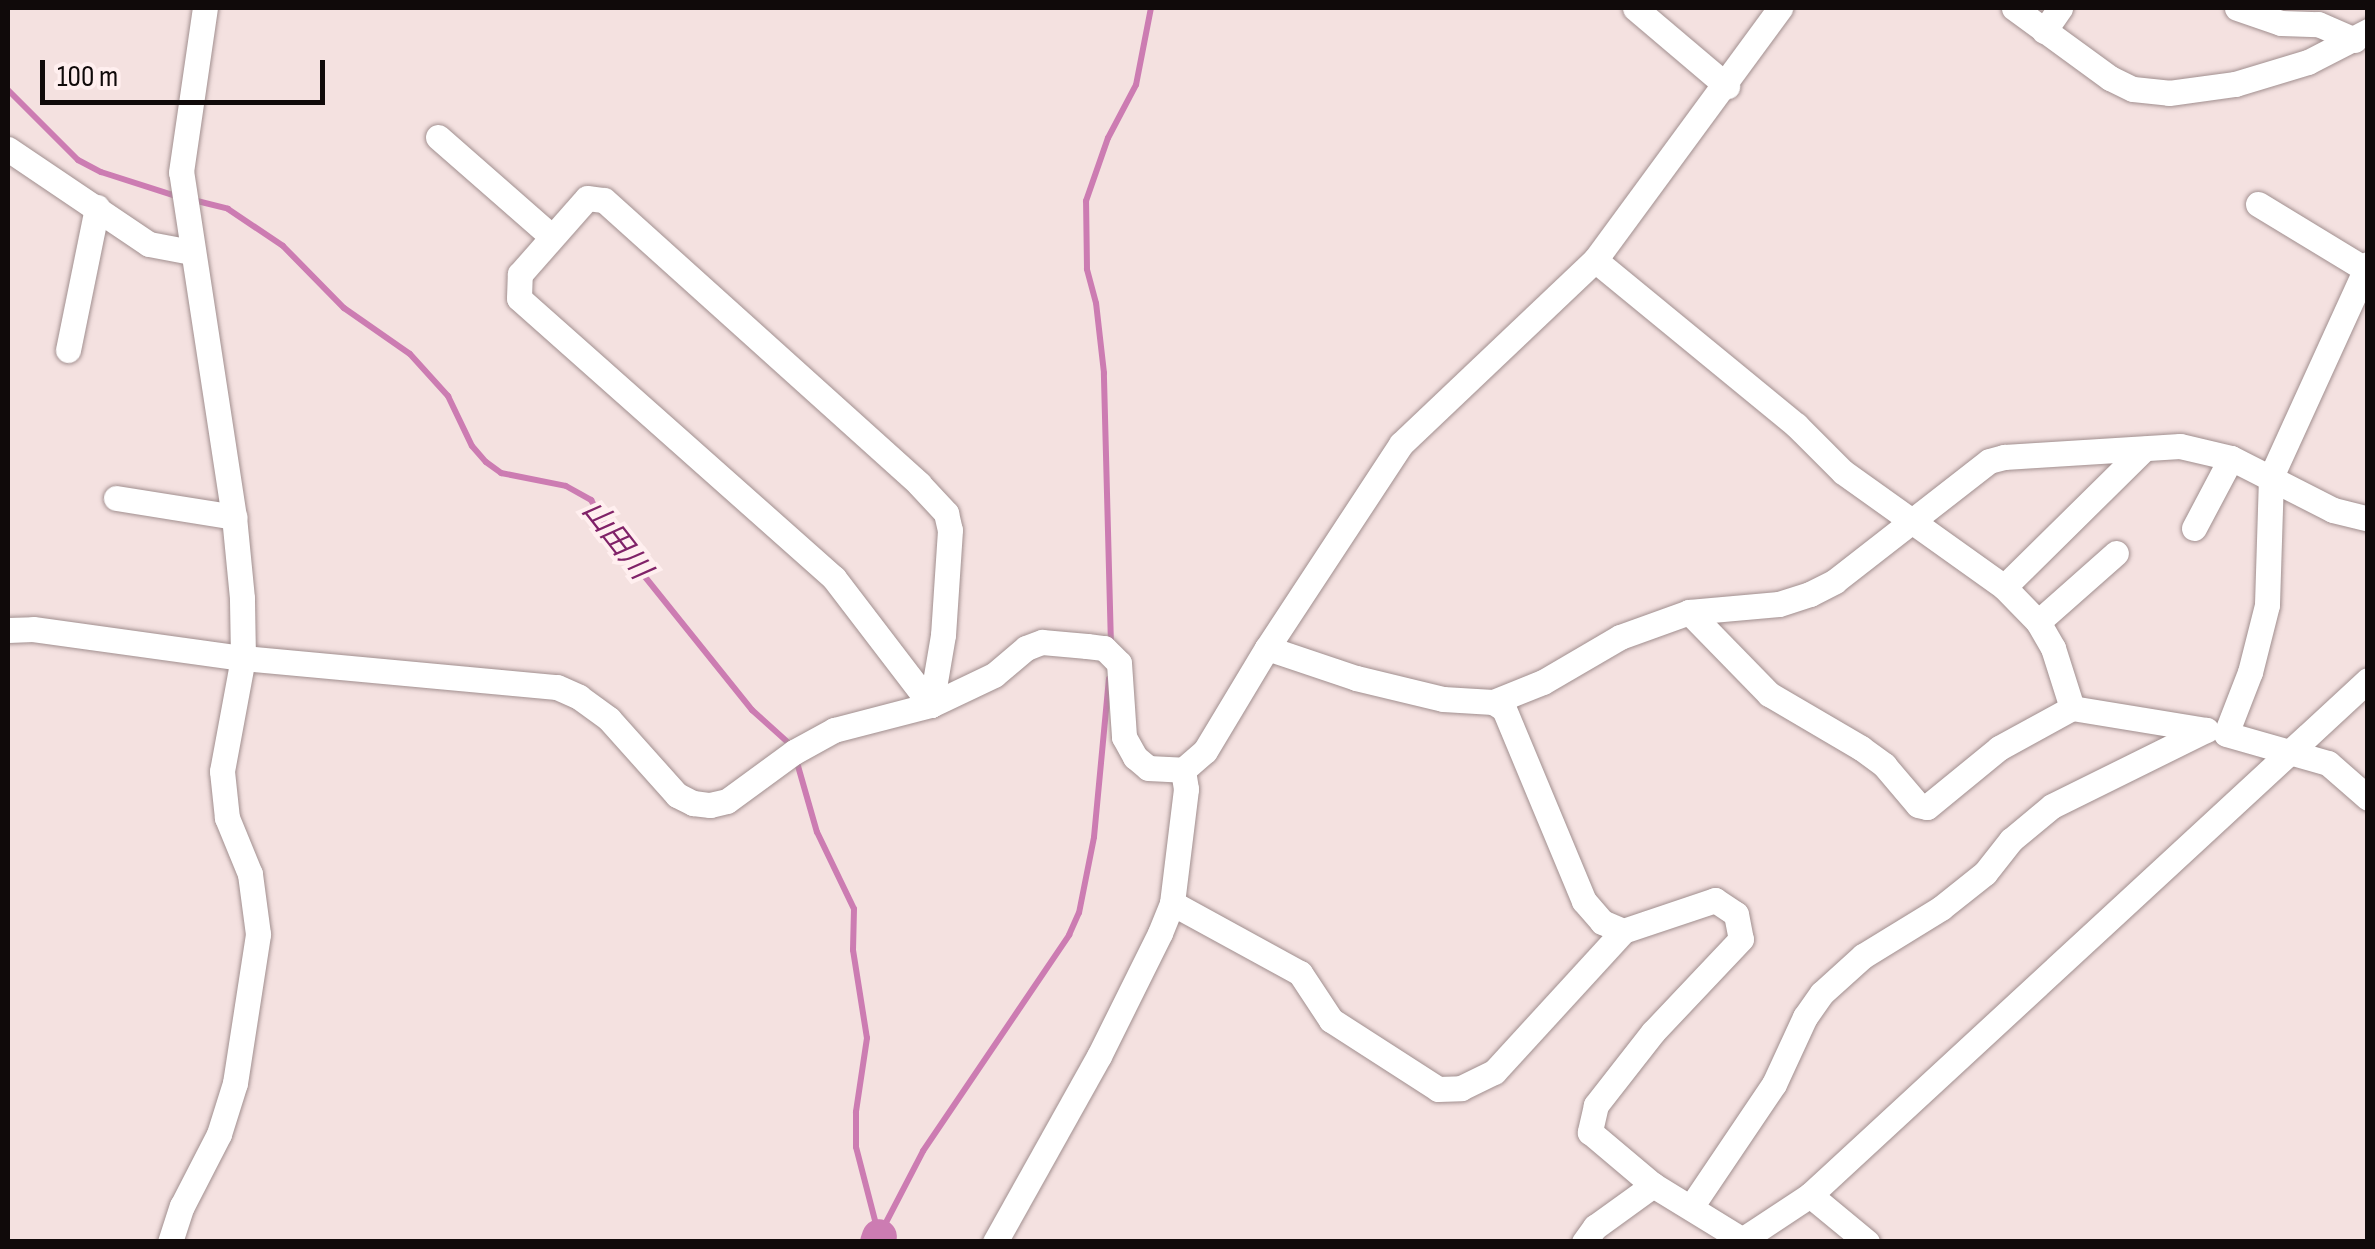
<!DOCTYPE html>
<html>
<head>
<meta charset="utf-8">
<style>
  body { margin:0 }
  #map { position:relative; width:2375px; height:1249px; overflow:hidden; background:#f4e1e0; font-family:"Sofia Sans Condensed","Noto Sans JP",sans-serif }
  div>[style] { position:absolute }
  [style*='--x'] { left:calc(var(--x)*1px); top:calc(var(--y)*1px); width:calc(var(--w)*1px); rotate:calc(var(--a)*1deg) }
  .stream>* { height:6px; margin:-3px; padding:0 3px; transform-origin:3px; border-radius:3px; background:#cc7cb2 }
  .river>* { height:35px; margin:-17.5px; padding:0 17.5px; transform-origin:17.5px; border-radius:17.5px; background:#cc7cb2 }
  .roads { filter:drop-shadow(0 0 2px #a18f8f) drop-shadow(0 0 2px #a18f8f) }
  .minor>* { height:25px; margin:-12.5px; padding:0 12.5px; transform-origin:12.5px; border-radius:12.5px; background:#fff }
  span { translate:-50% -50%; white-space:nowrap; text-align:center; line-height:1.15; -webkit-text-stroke:8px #ffefef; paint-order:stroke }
  .water-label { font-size:30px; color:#802268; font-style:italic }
  .frame { position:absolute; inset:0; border:10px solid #100a0a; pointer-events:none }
  .scale { position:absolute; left:40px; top:60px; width:285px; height:45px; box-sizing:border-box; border:5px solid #100a0a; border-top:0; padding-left:12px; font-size:30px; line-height:35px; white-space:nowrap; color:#100a0a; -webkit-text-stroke:8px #ffefef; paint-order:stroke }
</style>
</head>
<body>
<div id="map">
  <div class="stream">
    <i style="--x:8;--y:90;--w:99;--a:45"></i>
    <i style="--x:78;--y:160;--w:26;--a:28"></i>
    <i style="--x:101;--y:172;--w:79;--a:17.7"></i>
    <i style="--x:193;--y:200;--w:36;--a:14"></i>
    <i style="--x:228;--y:209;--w:66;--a:33.9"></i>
    <i style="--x:283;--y:246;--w:87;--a:45.5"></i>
    <i style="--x:344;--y:308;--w:80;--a:34.9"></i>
    <i style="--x:410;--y:354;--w:57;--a:47.9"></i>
    <i style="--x:448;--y:396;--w:55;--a:64.4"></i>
    <i style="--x:472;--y:446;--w:21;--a:49"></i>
    <i style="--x:486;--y:462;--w:19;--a:36"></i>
    <i style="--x:501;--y:473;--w:66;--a:11.3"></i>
    <i style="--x:566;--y:486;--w:29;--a:29"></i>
    <i style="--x:591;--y:500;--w:43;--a:59.3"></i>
    <i style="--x:613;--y:537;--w:222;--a:51.2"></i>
    <i style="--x:752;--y:710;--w:54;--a:42"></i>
    <i style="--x:1111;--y:646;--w:273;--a:-91.5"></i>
    <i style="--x:1104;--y:373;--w:70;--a:-96.5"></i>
    <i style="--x:1096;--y:303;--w:35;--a:-105"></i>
    <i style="--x:1087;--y:269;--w:68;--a:-90.8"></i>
    <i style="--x:1086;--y:201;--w:67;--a:-70.8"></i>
    <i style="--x:1108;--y:138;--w:60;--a:-62.2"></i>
    <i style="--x:1136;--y:85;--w:78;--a:-79"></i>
    <i style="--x:796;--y:759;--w:76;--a:74"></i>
    <i style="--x:817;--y:832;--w:85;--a:64.3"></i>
    <i style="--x:854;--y:909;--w:41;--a:91.4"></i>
    <i style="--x:853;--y:950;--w:89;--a:81"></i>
    <i style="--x:867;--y:1038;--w:75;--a:98.5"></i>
    <i style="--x:856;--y:1112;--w:35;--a:90"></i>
    <i style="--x:856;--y:1147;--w:92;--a:75.5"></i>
    <i style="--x:879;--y:1236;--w:96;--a:-62.6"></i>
    <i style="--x:923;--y:1151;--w:261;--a:-55.9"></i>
    <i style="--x:1069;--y:935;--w:24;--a:-66"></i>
    <i style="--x:1079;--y:913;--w:77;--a:-78.8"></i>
    <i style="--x:1094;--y:837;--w:159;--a:-84.6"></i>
  </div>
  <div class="river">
    <i style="--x:877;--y:1242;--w:6;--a:-72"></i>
  </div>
  <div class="roads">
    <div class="minor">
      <i style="--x:1635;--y:8;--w:121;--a:40.3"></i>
      <i style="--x:2014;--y:8;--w:119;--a:36.1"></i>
      <i style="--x:2110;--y:78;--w:25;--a:26"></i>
      <i style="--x:2133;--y:89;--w:36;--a:6"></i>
      <i style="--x:2169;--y:93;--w:67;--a:-7.8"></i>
      <i style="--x:2235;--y:84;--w:76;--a:-16.8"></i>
      <i style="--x:2308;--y:62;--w:68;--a:-27.3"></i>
      <i style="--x:2237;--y:8;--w:46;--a:18.8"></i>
      <i style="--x:2281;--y:23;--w:37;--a:2"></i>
      <i style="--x:2318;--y:24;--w:40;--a:23.4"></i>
      <i style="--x:2044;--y:31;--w:28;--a:-55"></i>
      <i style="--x:438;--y:137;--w:150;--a:41.2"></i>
      <i style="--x:8;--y:149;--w:170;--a:34"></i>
      <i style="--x:149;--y:244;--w:43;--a:10.8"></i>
      <i style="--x:587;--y:198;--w:17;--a:7"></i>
      <i style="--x:604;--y:200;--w:424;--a:42"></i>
      <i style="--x:919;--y:484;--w:40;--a:47"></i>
      <i style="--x:946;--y:513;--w:17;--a:77"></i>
      <i style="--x:950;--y:530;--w:105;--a:93.8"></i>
      <i style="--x:943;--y:635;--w:71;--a:99.7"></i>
      <i style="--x:931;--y:705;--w:160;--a:-127.4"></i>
      <i style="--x:834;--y:578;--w:421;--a:-138.4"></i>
      <i style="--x:519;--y:298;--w:24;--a:-88"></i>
      <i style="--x:520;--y:274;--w:101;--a:-48.6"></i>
      <i style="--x:2258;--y:204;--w:125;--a:31.3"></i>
      <i style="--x:1595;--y:260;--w:260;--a:39.4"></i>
      <i style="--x:1796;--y:425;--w:66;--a:45"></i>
      <i style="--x:1843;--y:472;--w:198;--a:35.5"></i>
      <i style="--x:2004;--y:587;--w:49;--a:45.8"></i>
      <i style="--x:2038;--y:622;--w:30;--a:60"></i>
      <i style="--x:2053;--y:648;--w:63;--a:72.4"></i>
      <i style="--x:2368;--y:264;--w:234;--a:114.5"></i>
      <i style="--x:2271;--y:477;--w:128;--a:91.8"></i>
      <i style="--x:2267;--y:605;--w:69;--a:104.2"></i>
      <i style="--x:2250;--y:672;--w:66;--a:111.2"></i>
      <i style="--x:2226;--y:734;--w:106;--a:15.9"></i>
      <i style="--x:2328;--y:763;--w:53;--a:41.2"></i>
      <i style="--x:68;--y:350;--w:146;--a:-78.5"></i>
      <i style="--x:116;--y:498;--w:120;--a:9.1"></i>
      <i style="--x:2194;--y:528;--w:79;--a:-62.1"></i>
      <i style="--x:2004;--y:587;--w:197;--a:-44.6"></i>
      <i style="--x:1689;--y:612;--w:115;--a:45.7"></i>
      <i style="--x:1769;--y:694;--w:107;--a:30.4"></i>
      <i style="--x:1861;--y:748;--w:29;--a:36"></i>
      <i style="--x:1884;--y:765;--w:52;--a:49.6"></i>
      <i style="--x:1918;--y:805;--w:9;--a:13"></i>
      <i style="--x:1927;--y:807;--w:93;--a:-39.3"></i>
      <i style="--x:1999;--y:748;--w:83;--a:-28.7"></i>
      <i style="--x:2072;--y:708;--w:136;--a:9.3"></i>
      <i style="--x:2038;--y:622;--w:104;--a:-41.5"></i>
      <i style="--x:8;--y:630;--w:25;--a:-2"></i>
      <i style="--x:33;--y:629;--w:212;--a:7.9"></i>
      <i style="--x:243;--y:658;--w:315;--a:5.3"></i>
      <i style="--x:557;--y:687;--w:24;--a:24"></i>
      <i style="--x:579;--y:697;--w:37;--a:36"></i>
      <i style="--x:609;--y:719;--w:102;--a:48.2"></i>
      <i style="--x:677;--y:795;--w:18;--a:27"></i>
      <i style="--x:693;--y:803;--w:17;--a:7"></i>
      <i style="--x:710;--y:805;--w:17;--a:-13"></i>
      <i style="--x:727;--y:801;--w:83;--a:-36.2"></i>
      <i style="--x:794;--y:752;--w:46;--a:-28.8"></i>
      <i style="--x:834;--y:730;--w:100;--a:-14.5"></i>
      <i style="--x:931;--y:705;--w:70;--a:-25.5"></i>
      <i style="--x:994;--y:675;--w:42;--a:-40.2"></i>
      <i style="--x:1026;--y:648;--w:17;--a:-21"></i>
      <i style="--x:1042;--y:642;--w:45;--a:5.1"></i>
      <i style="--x:1087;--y:646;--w:17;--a:7"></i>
      <i style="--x:1104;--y:648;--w:21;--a:45"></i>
      <i style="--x:1119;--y:663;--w:74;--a:86.1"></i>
      <i style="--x:1124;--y:737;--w:23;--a:61"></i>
      <i style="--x:1135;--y:757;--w:17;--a:40"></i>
      <i style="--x:1148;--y:768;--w:35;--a:3"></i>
      <i style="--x:1183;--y:770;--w:29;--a:-41"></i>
      <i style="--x:1205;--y:751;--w:120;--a:-59"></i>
      <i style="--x:1267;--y:648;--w:244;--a:-56.7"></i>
      <i style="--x:1401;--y:444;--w:267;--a:-43.5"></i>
      <i style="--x:1595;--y:260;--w:313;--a:-53.7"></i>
      <i style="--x:1267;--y:648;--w:94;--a:18.6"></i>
      <i style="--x:1356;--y:678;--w:89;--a:13.6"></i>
      <i style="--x:1443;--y:699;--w:50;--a:3.4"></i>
      <i style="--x:1493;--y:702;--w:13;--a:32"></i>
      <i style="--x:1504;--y:709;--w:208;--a:67.4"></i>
      <i style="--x:1584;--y:901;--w:28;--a:49"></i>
      <i style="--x:1602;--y:922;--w:23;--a:23"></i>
      <i style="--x:1623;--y:931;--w:97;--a:-18.6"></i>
      <i style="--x:1715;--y:900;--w:25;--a:34"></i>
      <i style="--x:1736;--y:914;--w:25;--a:79"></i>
      <i style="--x:1741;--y:939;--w:128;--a:133.4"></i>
      <i style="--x:1653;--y:1032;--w:93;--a:128"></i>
      <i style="--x:1596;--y:1105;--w:28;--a:103"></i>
      <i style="--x:1590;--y:1132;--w:82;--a:40.1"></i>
      <i style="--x:1653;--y:1185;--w:103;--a:31.5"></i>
      <i style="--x:1493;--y:702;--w:54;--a:-21.8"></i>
      <i style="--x:1543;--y:682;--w:89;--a:-30.3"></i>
      <i style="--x:1620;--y:637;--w:73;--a:-19.9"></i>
      <i style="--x:1689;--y:612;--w:90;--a:-5.1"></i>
      <i style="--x:1779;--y:604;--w:33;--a:-18"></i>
      <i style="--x:1810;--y:594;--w:28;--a:-27"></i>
      <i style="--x:1835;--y:581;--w:195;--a:-37.9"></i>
      <i style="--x:1989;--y:461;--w:16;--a:-15"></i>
      <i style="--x:2004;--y:457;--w:176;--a:-3.6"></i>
      <i style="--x:2180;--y:446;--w:52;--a:13.2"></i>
      <i style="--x:2231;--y:458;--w:114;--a:27"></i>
      <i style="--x:2333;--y:510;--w:36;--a:14"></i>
      <i style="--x:1172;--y:903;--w:146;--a:28.7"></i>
      <i style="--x:1300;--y:973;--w:56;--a:56.6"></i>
      <i style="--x:1331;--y:1020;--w:127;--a:32.8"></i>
      <i style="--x:1438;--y:1089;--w:23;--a:-2"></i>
      <i style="--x:1461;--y:1088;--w:37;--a:-26"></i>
      <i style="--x:1494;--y:1072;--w:191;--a:-47.5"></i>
      <i style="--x:1810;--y:1195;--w:74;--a:39.5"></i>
      <i style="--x:1691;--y:1207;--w:148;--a:-56"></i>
      <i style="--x:1774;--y:1084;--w:74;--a:-65.2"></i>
      <i style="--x:1805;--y:1017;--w:29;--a:-55"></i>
      <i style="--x:1822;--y:993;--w:55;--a:-42.1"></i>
      <i style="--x:1863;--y:956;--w:92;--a:-31.6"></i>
      <i style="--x:1941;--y:908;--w:56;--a:-38.5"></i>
      <i style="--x:1985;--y:873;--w:42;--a:-51.8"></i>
      <i style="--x:2011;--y:840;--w:53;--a:-39.7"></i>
      <i style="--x:2052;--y:806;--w:172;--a:-26.3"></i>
      <i style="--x:170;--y:1242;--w:38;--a:-72"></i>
      <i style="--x:182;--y:1206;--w:81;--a:-62.8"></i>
      <i style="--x:219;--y:1134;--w:53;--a:-72.6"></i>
      <i style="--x:235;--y:1083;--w:151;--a:-81.2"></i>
      <i style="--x:258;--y:934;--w:61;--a:-97.6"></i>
      <i style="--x:250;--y:874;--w:61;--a:-112.3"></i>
      <i style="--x:227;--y:818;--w:47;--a:-96.1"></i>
      <i style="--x:222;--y:771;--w:115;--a:-79.5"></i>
      <i style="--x:243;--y:658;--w:60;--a:-91"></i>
      <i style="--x:242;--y:598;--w:81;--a:-95.6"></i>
      <i style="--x:234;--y:517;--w:349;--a:-98.7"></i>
      <i style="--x:181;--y:172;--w:166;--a:-81.7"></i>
      <i style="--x:995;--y:1242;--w:213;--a:-60.8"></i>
      <i style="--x:1099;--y:1056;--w:137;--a:-63.6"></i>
      <i style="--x:1160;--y:933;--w:32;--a:-68"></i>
      <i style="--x:1172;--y:903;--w:115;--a:-83"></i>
      <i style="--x:1186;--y:789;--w:19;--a:-99"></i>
      <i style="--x:1584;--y:1242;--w:19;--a:-54"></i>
      <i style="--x:1595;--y:1227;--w:72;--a:-35.9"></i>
      <i style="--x:1739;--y:1242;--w:85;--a:-33.5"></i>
      <i style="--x:1810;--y:1195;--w:759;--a:-42.71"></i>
    </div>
  </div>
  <div class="water-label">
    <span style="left:616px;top:540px;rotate:52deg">山田川</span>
  </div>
  <div class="frame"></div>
  <div class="scale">100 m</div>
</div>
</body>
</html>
